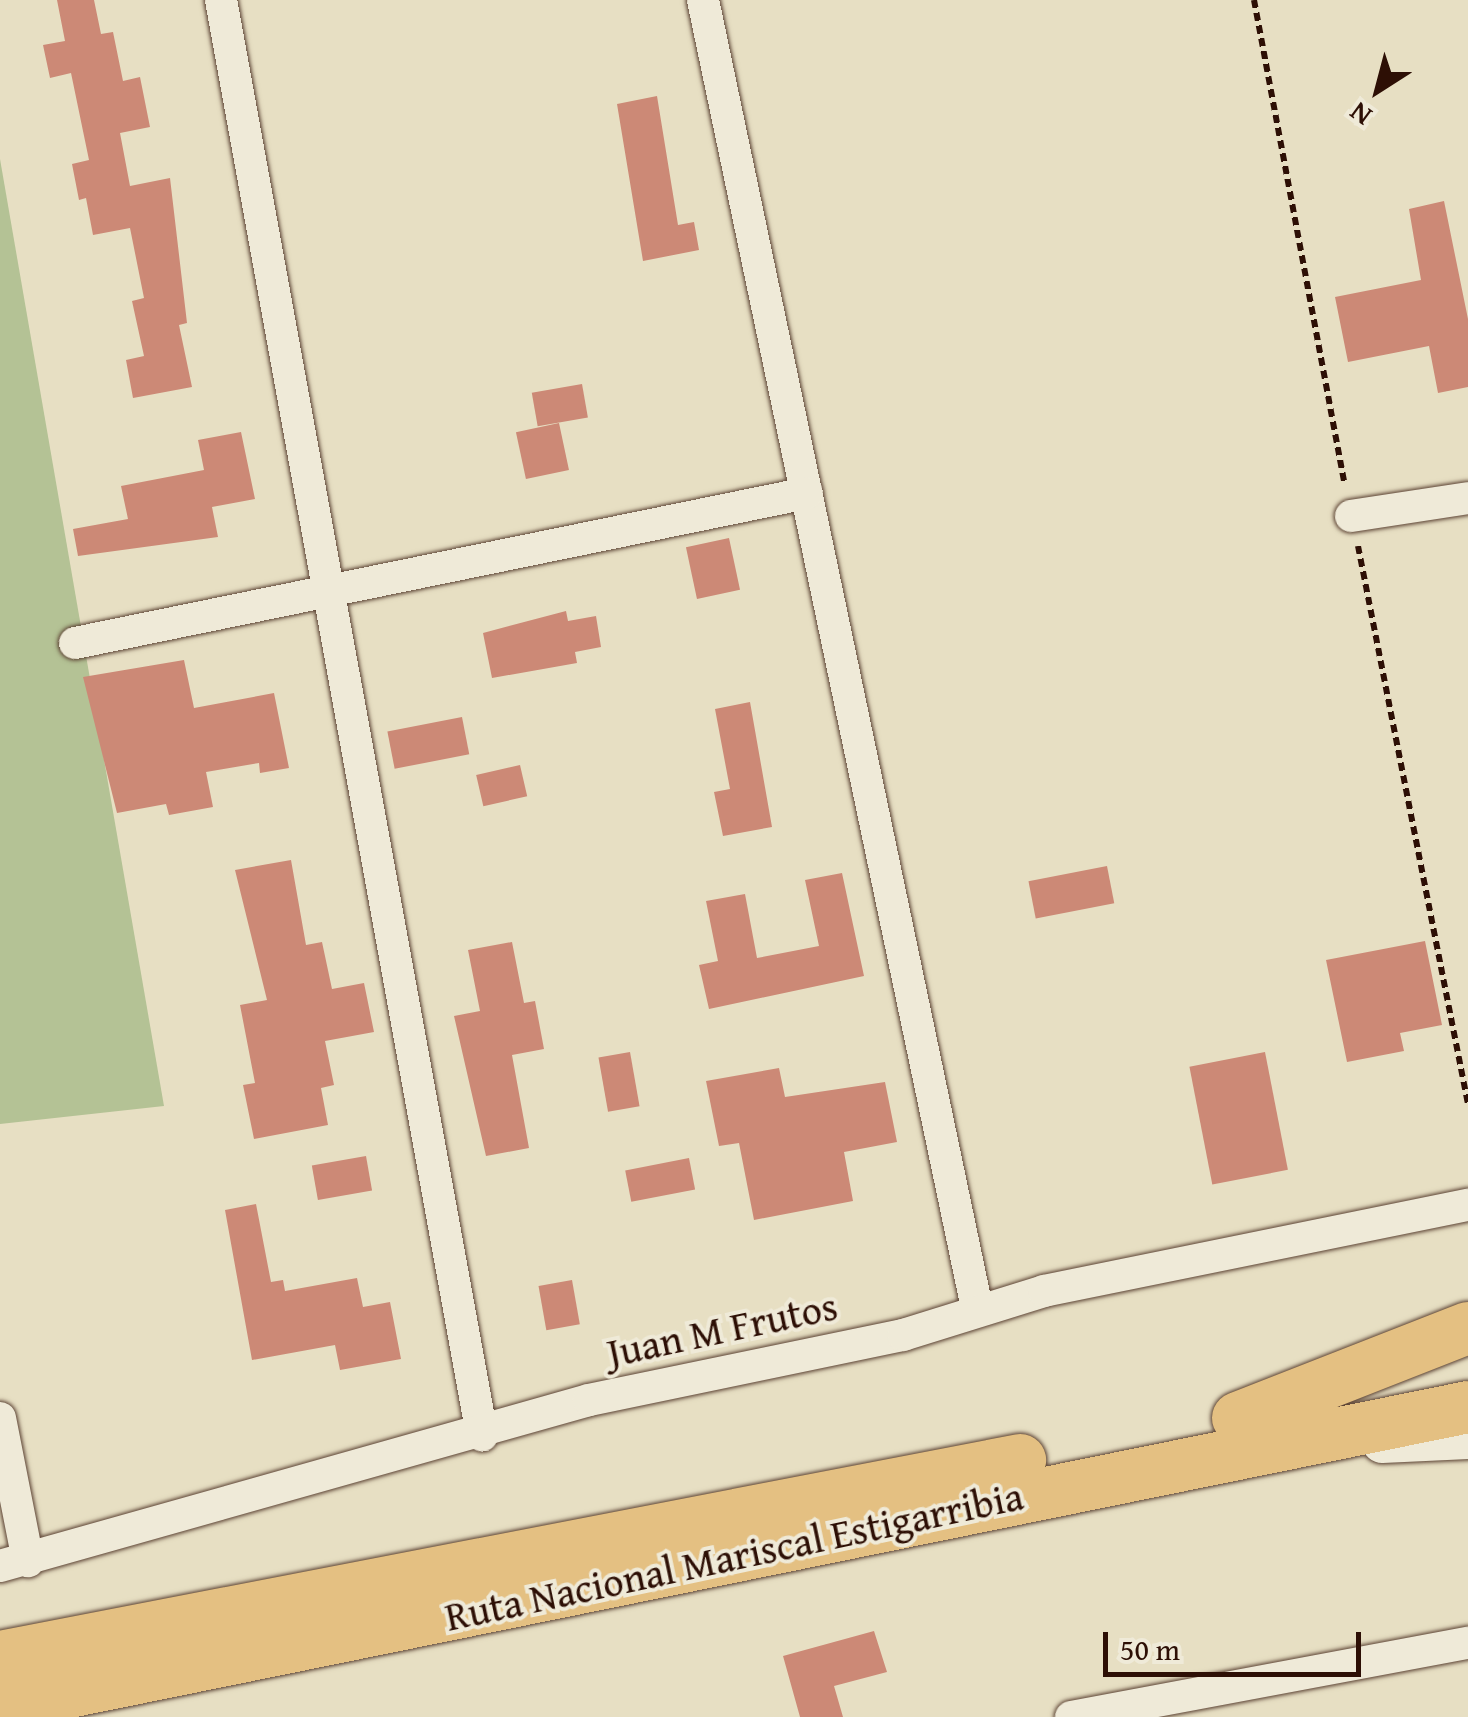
<!DOCTYPE html>
<html>
<head>
<meta charset="utf-8">
<style>
  body { margin:0 }
  #map { position:relative; width:1468px; height:1717px; overflow:hidden; background:#e7dfc3; font-family:"Gentium Book Plus",serif }
  div>[style] { position:absolute }
  [style*='--x'] { left:calc(var(--x)*1px); top:calc(var(--y)*1px); width:calc(var(--w)*1px); rotate:calc(var(--a)*1deg) }
  .green>* { inset:0; background:#b4c295 }
  .building>* { inset:0; background:#cc8976; transform-origin:0 0 }
  .path>* { height:6px; margin-top:-3px; transform-origin:0; background:repeating-linear-gradient(90deg,#2d0f05 0 8px,transparent 0 13px) }
  .roads { filter:drop-shadow(0 0 2px #5c4334) drop-shadow(0 0 2px #5c4334) }
  .minor>* { height:32px; margin:-16px; padding:0 16px; transform-origin:16px; border-radius:16px; background:#efead8 }
  .tertiary>* { height:40px; margin:-20px; padding:0 20px; transform-origin:20px; border-radius:20px; background:#efead8 }
  .trunk>* { height:52px; margin:-26px; padding:0 26px; transform-origin:26px; border-radius:26px; background:#e4c082 }
  span { translate:-50% -50%; white-space:nowrap; text-align:center; line-height:1.15; -webkit-text-stroke:8px #efead8; paint-order:stroke }
  .street-label { font-size:40px; color:#2d0f05 }
  .north { position:absolute; left:1328px; top:40px; width:100px; height:100px; -webkit-text-stroke:8px #efead8; paint-order:stroke; rotate:216deg; font-size:28px; font-weight:700; line-height:40px; text-align:center; color:#2d0f05 }
  .north::after { content:''; display:block; margin:auto; width:35px; height:45px; background:#2d0f05; clip-path:polygon(50% 0,100% 100%,50% 72%,0 100%) }
  .scale { position:absolute; left:1103px; top:1632px; width:258px; height:45px; box-sizing:border-box; border:5px solid #2d0f05; border-top:0; padding-left:12px; font-size:30px; line-height:35px; white-space:nowrap; color:#2d0f05; -webkit-text-stroke:8px #efead8; paint-order:stroke }
</style>
</head>
<body>
<div id="map">
  <div class="green">
    <i style="clip-path:polygon(0 159px,164px 1106px,0 1124px)"></i>
  </div>
  <div class="building">
    <i style="clip-path:polygon(57px 0,94px 0,101px 34px,113px 32px,123px 81px,140px 77px,150px 127px,120px 133px,130px 186px,170px 178px,187px 323px,179px 325px,192px 387px,133px 398px,126px 360px,144px 356px,132px 301px,144px 298px,130px 228px,93px 235px,86px 198px,79px 200px,72px 164px,89px 160px,71px 73px,50px 78px,43px 45px,65px 41px)"></i>
    <i style="clip-path:polygon(657px 96px,678px 225px,694px 222px,699px 250px,643px 261px,617px 104px)"></i>
    <i style="clip-path:polygon(1444px 201px,1468px 319px,1468px 387px,1438px 393px,1429px 346px,1348px 362px,1335px 297px,1421px 280px,1409px 209px)"></i>
    <i style="left:582px;top:384px;width:34px;height:51px;rotate:80deg"></i>
    <i style="left:559px;top:423px;width:48px;height:44px;rotate:78deg"></i>
    <i style="clip-path:polygon(241px 432px,255px 499px,212px 507px,218px 537px,78px 556px,73px 529px,128px 519px,121px 486px,204px 470px,198px 440px)"></i>
    <i style="left:729px;top:538px;width:53px;height:44px;rotate:78deg"></i>
    <i style="clip-path:polygon(566px 611px,568px 621px,596px 616px,601px 647px,575px 652px,577px 663px,492px 678px,483px 633px)"></i>
    <i style="clip-path:polygon(184px 660px,194px 708px,274px 693px,289px 768px,260px 773px,259px 763px,206px 772px,213px 807px,169px 815px,166px 804px,117px 813px,83px 677px)"></i>
    <i style="clip-path:polygon(750px 702px,772px 827px,723px 836px,714px 792px,730px 789px,715px 709px)"></i>
    <i style="left:462px;top:717px;width:38px;height:76px;rotate:79deg"></i>
    <i style="left:520px;top:765px;width:32px;height:45px;rotate:77deg"></i>
    <i style="clip-path:polygon(291px 860px,306px 945px,322px 942px,332px 989px,364px 983px,374px 1032px,325px 1041px,334px 1085px,321px 1088px,328px 1125px,254px 1139px,243px 1085px,255px 1083px,240px 1005px,267px 1000px,235px 870px)"></i>
    <i style="left:1107px;top:866px;width:38px;height:80px;rotate:79deg"></i>
    <i style="clip-path:polygon(842px 873px,864px 976px,709px 1009px,699px 965px,718px 961px,706px 901px,745px 894px,757px 958px,819px 946px,805px 880px)"></i>
    <i style="clip-path:polygon(1425px 941px,1442px 1025px,1400px 1033px,1404px 1051px,1347px 1062px,1326px 960px)"></i>
    <i style="clip-path:polygon(512px 942px,524px 1003px,535px 1001px,544px 1049px,512px 1055px,529px 1148px,486px 1156px,454px 1016px,480px 1011px,468px 950px)"></i>
    <i style="left:630px;top:1052px;width:55px;height:32px;rotate:80deg"></i>
    <i style="left:1265px;top:1052px;width:120px;height:77px;rotate:79deg"></i>
    <i style="clip-path:polygon(779px 1068px,785px 1097px,885px 1082px,897px 1142px,844px 1152px,853px 1201px,754px 1220px,739px 1143px,719px 1146px,706px 1081px)"></i>
    <i style="left:366px;top:1156px;width:35px;height:55px;rotate:80deg"></i>
    <i style="left:689px;top:1158px;width:32px;height:65px;rotate:79deg"></i>
    <i style="clip-path:polygon(256px 1204px,271px 1282px,283px 1280px,285px 1291px,357px 1278px,363px 1307px,390px 1302px,401px 1359px,340px 1370px,335px 1345px,252px 1360px,225px 1210px)"></i>
    <i style="left:572px;top:1280px;width:45px;height:34px;rotate:80deg"></i>
    <i style="clip-path:polygon(874px 1631px,887px 1672px,834px 1686px,843px 1717px,800px 1717px,783px 1656px)"></i>
  </div>
  <div class="path">
    <i style="--x:1254;--y:0;--w:493;--a:79.4"></i>
    <i style="--x:1358;--y:546;--w:569;--a:78.85"></i>
  </div>
  <div class="roads">
    <div class="minor">
      <i style="--x:221;--y:0;--w:1459;--a:79.69"></i>
      <i style="--x:703;--y:0;--w:1336;--a:78.17"></i>
      <i style="--x:1351;--y:516;--w:118;--a:-8.7"></i>
      <i style="--x:75;--y:643;--w:747;--a:-11.58"></i>
      <i style="--x:0;--y:1418;--w:146;--a:78.9"></i>
      <i style="--x:0;--y:1566;--w:612;--a:-15.74"></i>
      <i style="--x:589;--y:1400;--w:321;--a:-11.7"></i>
      <i style="--x:903;--y:1335;--w:148;--a:-17.3"></i>
      <i style="--x:1044;--y:1291;--w:433;--a:-11.5"></i>
      <i style="--x:1071;--y:1717;--w:404;--a:-10.6"></i>
    </div>
    <div class="tertiary">
      <i style="--x:1382;--y:1443;--w:86;--a:-2.7"></i>
    </div>
    <div class="trunk">
      <i style="--x:1238;--y:1418;--w:247;--a:-21.4"></i>
      <i style="--x:0;--y:1657;--w:1039;--a:-10.93"></i>
      <i style="--x:0;--y:1706;--w:1498;--a:-11.51"></i>
    </div>
  </div>
  <div class="street-label">
    <span style="left:722px;top:1329px;rotate:-12deg">Juan M Frutos</span>
    <span style="left:734px;top:1556px;rotate:-12deg">Ruta Nacional Mariscal Estigarribia</span>
  </div>
  <div class="north">N</div>
  <div class="scale">50 m</div>
</div>
</body>
</html>
